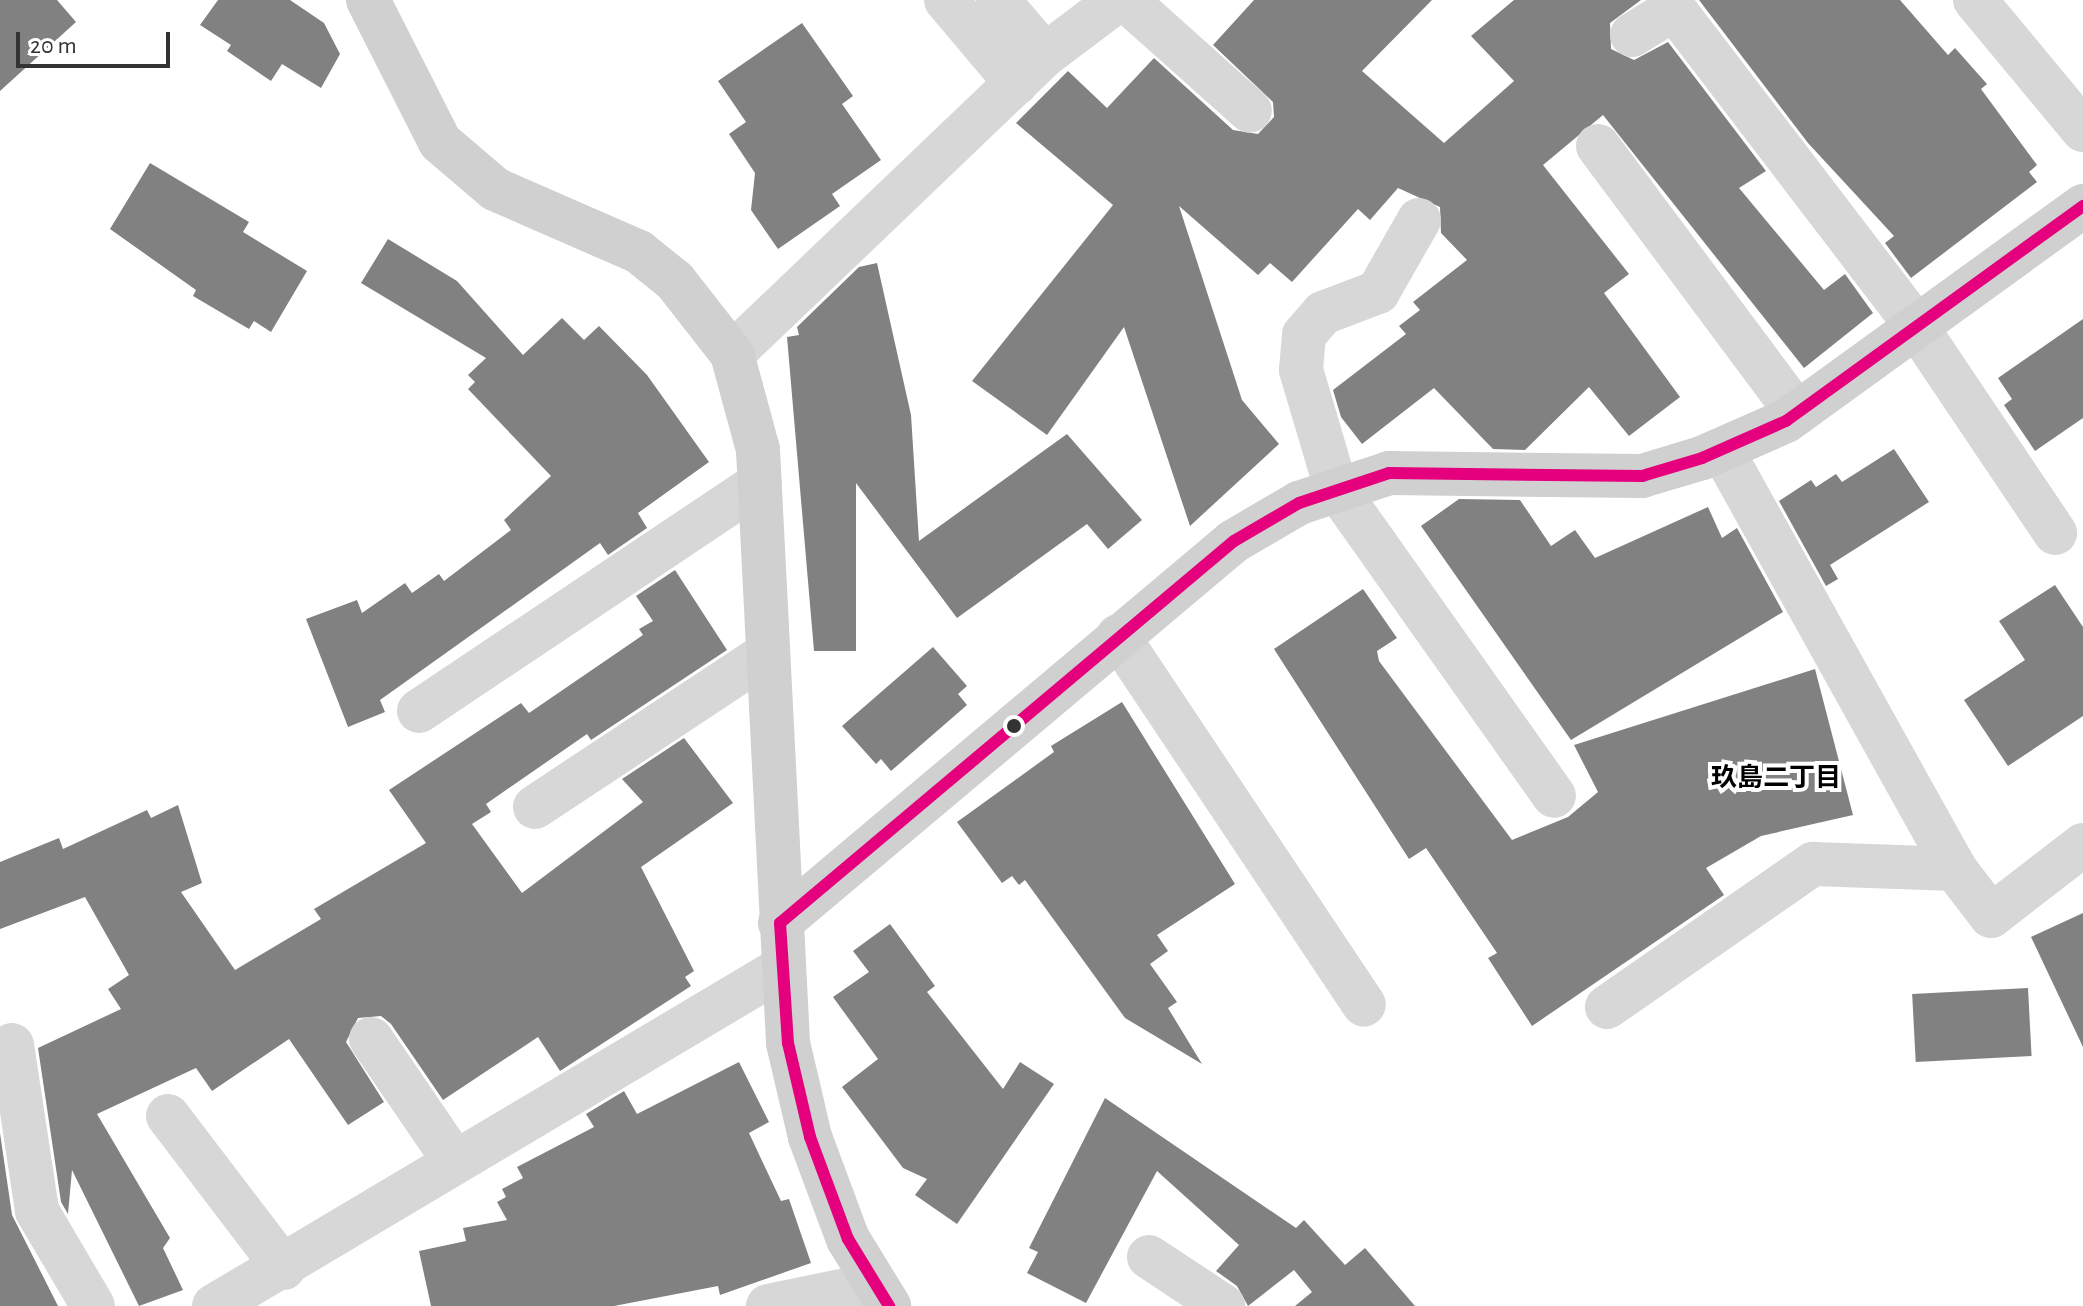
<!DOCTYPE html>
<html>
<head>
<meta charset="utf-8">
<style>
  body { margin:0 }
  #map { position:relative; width:2083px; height:1306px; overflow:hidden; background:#fff; font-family:"Alegreya Sans","Noto Sans JP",sans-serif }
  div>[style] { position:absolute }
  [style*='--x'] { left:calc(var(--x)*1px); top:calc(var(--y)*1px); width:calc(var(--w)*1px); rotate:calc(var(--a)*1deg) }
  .building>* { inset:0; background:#818181; transform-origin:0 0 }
  .street>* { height:44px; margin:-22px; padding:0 22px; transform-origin:22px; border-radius:22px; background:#d7d7d7 }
  .secondary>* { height:44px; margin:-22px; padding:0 22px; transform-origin:22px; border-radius:22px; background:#d0d0d0 }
  .bus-1>* { height:12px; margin:-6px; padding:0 6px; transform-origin:6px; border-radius:6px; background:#e5007d }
  .dots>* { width:22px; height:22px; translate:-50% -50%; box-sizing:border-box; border:4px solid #fff; border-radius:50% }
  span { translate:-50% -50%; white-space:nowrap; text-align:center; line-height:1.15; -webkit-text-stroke:8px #fff; paint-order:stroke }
  .neighbourhood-label { font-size:26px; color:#000; font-weight:700 }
  .scale { position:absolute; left:16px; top:32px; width:154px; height:36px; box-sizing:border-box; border:4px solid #333; border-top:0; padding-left:10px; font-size:24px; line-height:28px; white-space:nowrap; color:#333; -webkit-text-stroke:6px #fff; paint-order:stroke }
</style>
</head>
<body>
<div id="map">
  <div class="building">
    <i style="clip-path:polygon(0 0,57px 0,76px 22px,0 91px)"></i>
    <i style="clip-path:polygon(218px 0,290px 0,324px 23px,340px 54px,321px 88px,282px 64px,271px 81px,227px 51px,231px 45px,200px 25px)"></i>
    <i style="clip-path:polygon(1254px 0,1432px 0,1362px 71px,1444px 143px,1514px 81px,1471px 36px,1514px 0,1641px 0,1610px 23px,1611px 49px,1634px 60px,1668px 42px,1766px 171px,1739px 188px,1824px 290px,1845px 274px,1873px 313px,1804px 368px,1603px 115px,1543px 165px,1629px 274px,1604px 293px,1680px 397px,1629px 436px,1589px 387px,1525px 450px,1493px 449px,1434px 388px,1362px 444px,1341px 417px,1333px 390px,1406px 334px,1399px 326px,1420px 310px,1413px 302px,1467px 260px,1441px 233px,1440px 207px,1398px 188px,1370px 220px,1358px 209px,1292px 282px,1270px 263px,1258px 275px,1179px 206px,1242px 400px,1279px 444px,1190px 526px,1124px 327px,1047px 435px,972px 381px,1113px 205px,1016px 123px,1068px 71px,1107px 108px,1154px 58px,1233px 130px,1258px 134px,1274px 117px,1273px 102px,1213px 45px)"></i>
    <i style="clip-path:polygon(1699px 0,1900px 0,1948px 55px,1955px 48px,1987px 84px,1981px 89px,2037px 165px,2029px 172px,2037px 182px,1911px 278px,1885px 243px,1894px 236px,1808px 143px)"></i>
    <i style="clip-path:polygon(802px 23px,853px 96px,842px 104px,881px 160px,832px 194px,840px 206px,778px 249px,751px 210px,755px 173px,729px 134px,746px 122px,718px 81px)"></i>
    <i style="clip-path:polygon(150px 163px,249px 222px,243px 232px,307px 271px,271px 332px,254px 321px,249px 329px,193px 296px,196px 290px,110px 229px)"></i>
    <i style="clip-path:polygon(388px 239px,457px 281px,523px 355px,562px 318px,584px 340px,599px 326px,647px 375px,709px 462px,638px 513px,647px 528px,608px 555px,600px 543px,380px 700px,385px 712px,348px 727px,306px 619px,357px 600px,362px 613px,405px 583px,412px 593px,439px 574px,444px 581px,511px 530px,504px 520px,551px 476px,468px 389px,475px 382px,468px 375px,486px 358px,361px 283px)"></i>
    <i style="clip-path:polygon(877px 263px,911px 415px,919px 541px,1067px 434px,1142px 520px,1108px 549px,1087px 524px,957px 618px,856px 483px,856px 651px,814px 651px,787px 337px,799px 335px,797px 327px,859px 267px)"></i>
    <i style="clip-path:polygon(2083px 319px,2083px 418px,2035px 451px,2004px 405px,2012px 399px,1998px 378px)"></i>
    <i style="clip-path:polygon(1894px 449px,1929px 502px,1830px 565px,1838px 579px,1826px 586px,1779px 501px,1811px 480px,1816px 487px,1836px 474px,1842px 482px)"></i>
    <i style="clip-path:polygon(1459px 499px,1520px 500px,1551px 546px,1575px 530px,1595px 558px,1708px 507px,1722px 538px,1737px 528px,1783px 612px,1571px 740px,1421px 526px)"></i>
    <i style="clip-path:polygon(675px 570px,727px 650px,591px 740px,587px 734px,486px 804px,491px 812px,472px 824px,522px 893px,643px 802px,622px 779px,684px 738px,733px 803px,641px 867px,694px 971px,685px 977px,691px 986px,560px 1071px,538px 1037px,443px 1100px,391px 1024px,381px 1016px,358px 1018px,346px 1042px,384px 1102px,348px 1125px,289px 1039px,212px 1091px,196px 1068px,97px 1114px,170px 1238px,163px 1248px,183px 1290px,139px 1306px,72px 1170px,68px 1214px,61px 1202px,38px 1048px,121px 1009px,108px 989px,129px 975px,85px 897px,0 929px,0 862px,59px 838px,63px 849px,147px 810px,151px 818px,178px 805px,202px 883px,181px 892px,235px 970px,321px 919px,314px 909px,426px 843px,389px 790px,521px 703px,529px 713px,643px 635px,639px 629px,653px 621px,636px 596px)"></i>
    <i style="clip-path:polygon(2055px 585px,2083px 627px,2083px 716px,2008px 766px,1964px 700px,2025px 660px,1999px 621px)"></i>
    <i style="clip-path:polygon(1363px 589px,1397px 638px,1377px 651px,1379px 661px,1512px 840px,1568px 817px,1598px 792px,1574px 745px,1815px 669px,1853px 815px,1761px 836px,1706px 868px,1724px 895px,1532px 1026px,1488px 958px,1497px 953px,1426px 848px,1409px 859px,1274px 649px)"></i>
    <i style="clip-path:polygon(933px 647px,967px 686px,958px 694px,967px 705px,891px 771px,881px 759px,876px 764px,842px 726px)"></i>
    <i style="clip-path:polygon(1122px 702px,1235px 884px,1157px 935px,1168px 951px,1150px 964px,1177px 1002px,1168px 1008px,1202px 1064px,1125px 1018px,1025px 880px,1019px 885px,1012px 876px,1002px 883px,957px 822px,1054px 752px,1051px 746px)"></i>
    <i style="clip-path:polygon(2083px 913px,2083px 1047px,2031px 937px)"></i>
    <i style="clip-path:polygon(890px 924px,935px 986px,927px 992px,1003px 1089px,1020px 1062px,1054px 1084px,957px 1224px,915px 1195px,927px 1179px,903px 1168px,842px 1087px,878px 1059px,833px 997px,869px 972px,853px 951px)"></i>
    <i style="left:2028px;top:988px;width:68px;height:116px;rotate:87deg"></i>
    <i style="clip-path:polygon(739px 1062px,769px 1122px,749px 1133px,781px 1201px,789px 1199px,811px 1263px,720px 1295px,718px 1286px,614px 1306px,431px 1306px,419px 1251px,466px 1241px,463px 1228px,507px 1220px,497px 1202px,506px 1197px,502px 1189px,523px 1178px,517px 1167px,594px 1127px,586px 1114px,624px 1091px,637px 1114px)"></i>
    <i style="clip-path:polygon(1105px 1098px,1296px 1228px,1304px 1220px,1345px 1265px,1365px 1248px,1415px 1306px,1295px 1306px,1312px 1292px,1294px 1270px,1248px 1306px,1237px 1286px,1216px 1271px,1239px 1245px,1157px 1171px,1086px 1303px,1027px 1273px,1038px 1252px,1029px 1248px)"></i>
    <i style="clip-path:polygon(0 1133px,12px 1215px,58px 1306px,0 1306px)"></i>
  </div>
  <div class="street">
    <i style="--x:946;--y:0;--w:109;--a:49.9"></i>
    <i style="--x:998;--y:0;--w:72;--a:49.5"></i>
    <i style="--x:1126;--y:0;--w:166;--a:41.8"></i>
    <i style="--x:1975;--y:0;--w:169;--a:50.3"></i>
    <i style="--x:1632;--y:35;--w:49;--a:-31.8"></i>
    <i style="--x:1674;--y:9;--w:395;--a:52.6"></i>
    <i style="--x:1914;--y:323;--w:253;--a:56.1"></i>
    <i style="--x:1598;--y:146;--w:333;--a:53.3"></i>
    <i style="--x:1419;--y:220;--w:83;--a:119.7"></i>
    <i style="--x:1378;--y:292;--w:59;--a:159.1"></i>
    <i style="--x:1323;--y:313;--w:29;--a:131"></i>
    <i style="--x:1304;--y:335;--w:35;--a:95"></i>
    <i style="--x:1301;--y:370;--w:123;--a:73.5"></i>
    <i style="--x:1336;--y:488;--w:377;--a:54.7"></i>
    <i style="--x:732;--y:354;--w:433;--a:-43.7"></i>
    <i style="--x:1045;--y:55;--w:91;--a:-37"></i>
    <i style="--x:1722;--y:450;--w:479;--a:60.9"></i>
    <i style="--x:1955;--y:869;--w:59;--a:52.5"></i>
    <i style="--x:1991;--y:916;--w:116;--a:-37.7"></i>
    <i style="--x:1118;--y:636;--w:443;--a:56.3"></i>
    <i style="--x:419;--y:711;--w:410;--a:-33.8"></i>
    <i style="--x:535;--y:807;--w:279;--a:-33.5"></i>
    <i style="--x:1607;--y:1007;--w:251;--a:-34.8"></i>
    <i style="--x:1813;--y:864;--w:142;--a:2"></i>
    <i style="--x:371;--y:1039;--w:145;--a:55.7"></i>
    <i style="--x:12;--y:1045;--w:168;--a:81.4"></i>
    <i style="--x:37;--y:1211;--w:110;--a:59.5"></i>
    <i style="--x:168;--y:1116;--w:191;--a:52.7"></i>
    <i style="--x:1149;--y:1257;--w:89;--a:33.5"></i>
    <i style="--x:214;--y:1306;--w:663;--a:-30.74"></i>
    <i style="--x:768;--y:1306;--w:109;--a:-11.6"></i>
  </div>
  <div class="secondary">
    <i style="--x:368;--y:0;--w:159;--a:63.1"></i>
    <i style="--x:440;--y:142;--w:72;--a:40.5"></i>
    <i style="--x:495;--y:189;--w:157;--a:23.6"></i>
    <i style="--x:639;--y:252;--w:46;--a:38.9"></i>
    <i style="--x:675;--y:281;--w:93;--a:52"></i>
    <i style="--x:732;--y:354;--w:99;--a:74.8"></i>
    <i style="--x:758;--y:450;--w:594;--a:87.1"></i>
    <i style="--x:788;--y:1043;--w:97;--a:76.8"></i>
    <i style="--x:810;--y:1137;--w:109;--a:69.6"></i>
    <i style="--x:848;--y:1239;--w:79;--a:58.5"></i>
    <i style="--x:780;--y:923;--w:593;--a:-40.08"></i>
    <i style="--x:1234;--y:541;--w:75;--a:-30.3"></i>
    <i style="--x:1299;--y:503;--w:95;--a:-18.4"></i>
    <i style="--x:1389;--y:473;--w:253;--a:0.7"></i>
    <i style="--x:1642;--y:476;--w:63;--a:-16.7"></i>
    <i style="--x:1702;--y:458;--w:92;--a:-23.8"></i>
    <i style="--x:1786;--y:421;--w:367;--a:-35.9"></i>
  </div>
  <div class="bus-1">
    <i style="--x:780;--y:923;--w:593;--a:-40.08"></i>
    <i style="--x:1234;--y:541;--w:75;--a:-30.3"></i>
    <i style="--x:1299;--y:503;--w:95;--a:-18.4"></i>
    <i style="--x:1389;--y:473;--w:253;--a:0.7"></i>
    <i style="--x:1642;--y:476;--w:63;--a:-16.7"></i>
    <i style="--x:1702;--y:458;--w:92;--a:-23.8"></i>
    <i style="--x:1786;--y:421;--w:367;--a:-35.9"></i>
    <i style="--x:780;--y:923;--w:120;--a:86.2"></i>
    <i style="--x:788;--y:1043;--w:97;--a:76.8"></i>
    <i style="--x:810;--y:1137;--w:109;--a:69.6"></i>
    <i style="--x:848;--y:1239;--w:79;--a:58.5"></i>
  </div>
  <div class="dots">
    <i style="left:1014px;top:726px;background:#333"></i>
  </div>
  <div class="neighbourhood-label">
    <span style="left:1776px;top:779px">玖島二丁目</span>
  </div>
  <div class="scale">20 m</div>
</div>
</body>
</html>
